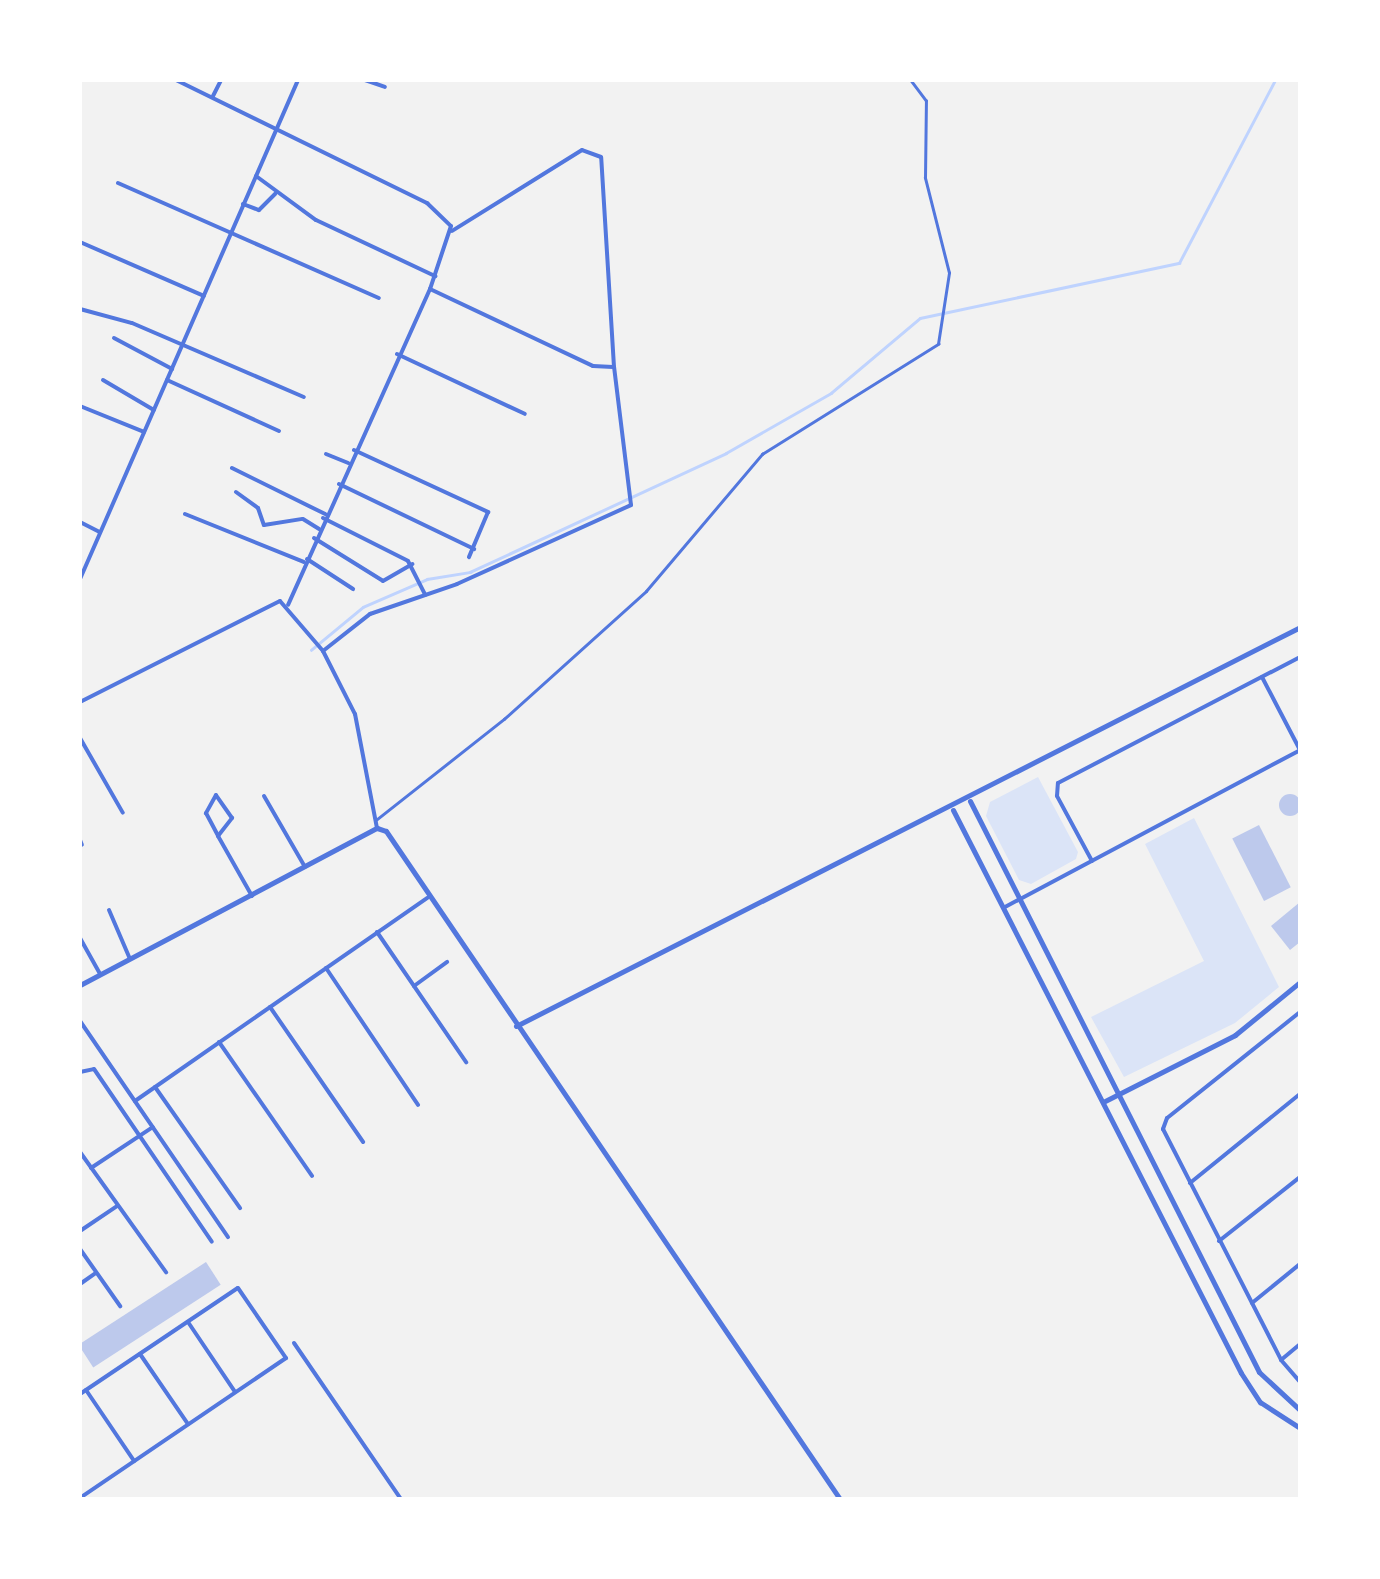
<!DOCTYPE html>
<html>
<head>
<meta charset="utf-8">
<style>
  body { margin:0 }
  #map { position:relative; width:1380px; height:1579px; overflow:hidden; background:#f2f2f2; font-family:Arial,sans-serif }
  div>[style] { position:absolute }
  [style*='--x'] { left:calc(var(--x)*1px); top:calc(var(--y)*1px); width:calc(var(--w)*1px); rotate:calc(var(--a)*1deg) }
  .green>* { inset:0; background:#dbe4f7 }
  .stream>* { height:2.5px; margin:-1.25px; padding:0 1.25px; transform-origin:1.25px; border-radius:1.25px; background:#bfd3fe }
  .building>* { inset:0; background:#bdc9ec; transform-origin:0 0 }
  .round { border-radius:50% }
  .service>* { height:2.5px; margin:-1.25px; padding:0 1.25px; transform-origin:1.25px; border-radius:1.25px; background:#5277de }
  .minor>* { height:4px; margin:-2px; padding:0 2px; transform-origin:2px; border-radius:2px; background:#5277de }
  .tertiary>* { height:5px; margin:-2.5px; padding:0 2.5px; transform-origin:2.5px; border-radius:2.5px; background:#5277de }
  span { translate:-50% -50%; white-space:nowrap; text-align:center; line-height:1.15; -webkit-text-stroke:9px #fff; paint-order:stroke }
  .frame { position:absolute; inset:0; border:82px solid #fff; pointer-events:none }
</style>
</head>
<body>
<div id="map">
  <div class="green">
    <i style="clip-path:polygon(1038px 777px,1078px 852px,1076px 859px,1031px 884px,1019px 880px,986px 816px,990px 802px)"></i>
    <i style="clip-path:polygon(1194px 818px,1279px 987px,1235px 1023px,1124px 1077px,1091px 1017px,1204px 961px,1145px 844px)"></i>
  </div>
  <div class="stream">
    <i style="--x:311;--y:650;--w:67;--a:-39.6"></i>
    <i style="--x:363;--y:607;--w:70;--a:-23.6"></i>
    <i style="--x:427;--y:579;--w:44;--a:-9.2"></i>
    <i style="--x:470;--y:572;--w:282;--a:-24.9"></i>
    <i style="--x:726;--y:453;--w:121;--a:-29.7"></i>
    <i style="--x:831;--y:393;--w:116;--a:-40.1"></i>
    <i style="--x:920;--y:318;--w:265;--a:-12"></i>
    <i style="--x:1179;--y:263;--w:207;--a:-62.3"></i>
  </div>
  <div class="building">
    <i class="round" style="left:1279px;top:794px;width:22px;height:22px"></i>
    <i style="left:1259px;top:825px;width:70px;height:30px;rotate:63deg"></i>
    <i style="clip-path:polygon(1300px 902px,1300px 942px,1290px 950px,1271px 926px)"></i>
    <i style="left:206px;top:1262px;width:27px;height:152px;rotate:57deg"></i>
  </div>
  <div class="service">
    <i style="--x:376;--y:820;--w:163;--a:-38.3"></i>
    <i style="--x:504;--y:719;--w:191;--a:-42"></i>
    <i style="--x:646;--y:591;--w:180;--a:-49.7"></i>
    <i style="--x:762;--y:454;--w:208;--a:-32"></i>
    <i style="--x:938;--y:344;--w:72;--a:-81.2"></i>
    <i style="--x:949;--y:273;--w:98;--a:-104.2"></i>
    <i style="--x:925;--y:178;--w:77;--a:-89.3"></i>
    <i style="--x:926;--y:101;--w:26;--a:-127"></i>
  </div>
  <div class="minor">
    <i style="--x:176;--y:80;--w:280;--a:26.1"></i>
    <i style="--x:427;--y:203;--w:33;--a:44"></i>
    <i style="--x:451;--y:226;--w:66;--a:108.4"></i>
    <i style="--x:430;--y:289;--w:346;--a:114.2"></i>
    <i style="--x:365;--y:80;--w:21;--a:19"></i>
    <i style="--x:213;--y:96;--w:18;--a:-63"></i>
    <i style="--x:256;--y:176;--w:74;--a:36.3"></i>
    <i style="--x:316;--y:220;--w:132;--a:25.2"></i>
    <i style="--x:118;--y:183;--w:285;--a:23.8"></i>
    <i style="--x:243;--y:204;--w:17;--a:21"></i>
    <i style="--x:259;--y:210;--w:23;--a:-45"></i>
    <i style="--x:80;--y:242;--w:135;--a:23.5"></i>
    <i style="--x:430;--y:289;--w:180;--a:25.3"></i>
    <i style="--x:593;--y:366;--w:20;--a:3"></i>
    <i style="--x:80;--y:309;--w:54;--a:15.1"></i>
    <i style="--x:132;--y:323;--w:187;--a:23.3"></i>
    <i style="--x:114;--y:338;--w:66;--a:28.1"></i>
    <i style="--x:397;--y:354;--w:141;--a:25.1"></i>
    <i style="--x:103;--y:380;--w:59;--a:30.5"></i>
    <i style="--x:167;--y:380;--w:123;--a:24.5"></i>
    <i style="--x:80;--y:406;--w:69;--a:22.1"></i>
    <i style="--x:354;--y:450;--w:148;--a:24.8"></i>
    <i style="--x:488;--y:512;--w:49;--a:112.9"></i>
    <i style="--x:326;--y:454;--w:24;--a:22"></i>
    <i style="--x:232;--y:468;--w:104;--a:26.3"></i>
    <i style="--x:339;--y:484;--w:150;--a:25.7"></i>
    <i style="--x:236;--y:492;--w:27;--a:36"></i>
    <i style="--x:258;--y:508;--w:18;--a:71"></i>
    <i style="--x:264;--y:525;--w:39;--a:-9"></i>
    <i style="--x:303;--y:519;--w:19;--a:32"></i>
    <i style="--x:185;--y:514;--w:128;--a:22"></i>
    <i style="--x:323;--y:518;--w:95;--a:26.8"></i>
    <i style="--x:408;--y:561;--w:38;--a:63"></i>
    <i style="--x:80;--y:522;--w:22;--a:27"></i>
    <i style="--x:314;--y:538;--w:81;--a:31.9"></i>
    <i style="--x:383;--y:581;--w:34;--a:-30"></i>
    <i style="--x:307;--y:559;--w:55;--a:33.1"></i>
    <i style="--x:80;--y:579;--w:545;--a:-66.4"></i>
    <i style="--x:323;--y:651;--w:60;--a:-38.2"></i>
    <i style="--x:370;--y:614;--w:92;--a:-19"></i>
    <i style="--x:457;--y:584;--w:191;--a:-24.4"></i>
    <i style="--x:631;--y:505;--w:139;--a:-97"></i>
    <i style="--x:614;--y:367;--w:210;--a:-93.5"></i>
    <i style="--x:601;--y:157;--w:20;--a:-160"></i>
    <i style="--x:582;--y:150;--w:153;--a:148.1"></i>
    <i style="--x:1262;--y:677;--w:82;--a:62.5"></i>
    <i style="--x:80;--y:702;--w:224;--a:-26.8"></i>
    <i style="--x:280;--y:601;--w:66;--a:49.3"></i>
    <i style="--x:323;--y:651;--w:71;--a:63.1"></i>
    <i style="--x:355;--y:714;--w:116;--a:79.1"></i>
    <i style="--x:80;--y:738;--w:86;--a:60.2"></i>
    <i style="--x:264;--y:796;--w:82;--a:60"></i>
    <i style="--x:218;--y:836;--w:23;--a:-52"></i>
    <i style="--x:232;--y:818;--w:28;--a:-125"></i>
    <i style="--x:216;--y:795;--w:21;--a:119"></i>
    <i style="--x:206;--y:813;--w:26;--a:62"></i>
    <i style="--x:218;--y:836;--w:69;--a:60.5"></i>
    <i style="--x:80;--y:840;--w:5;--a:68"></i>
    <i style="--x:1092;--y:861;--w:74;--a:-118.3"></i>
    <i style="--x:1057;--y:796;--w:13;--a:-86"></i>
    <i style="--x:1058;--y:783;--w:273;--a:-27.5"></i>
    <i style="--x:1005;--y:907;--w:334;--a:-28"></i>
    <i style="--x:109;--y:910;--w:53;--a:66.8"></i>
    <i style="--x:377;--y:932;--w:158;--a:55.6"></i>
    <i style="--x:80;--y:938;--w:41;--a:60.9"></i>
    <i style="--x:326;--y:968;--w:165;--a:56.1"></i>
    <i style="--x:414;--y:986;--w:41;--a:-36"></i>
    <i style="--x:270;--y:1007;--w:164;--a:55.4"></i>
    <i style="--x:1300;--y:1012;--w:170;--a:141.4"></i>
    <i style="--x:1167;--y:1118;--w:12;--a:110"></i>
    <i style="--x:1163;--y:1129;--w:259;--a:62.9"></i>
    <i style="--x:1281;--y:1360;--w:29;--a:49"></i>
    <i style="--x:80;--y:1021;--w:262;--a:55.6"></i>
    <i style="--x:219;--y:1042;--w:163;--a:55.2"></i>
    <i style="--x:80;--y:1072;--w:14;--a:-12"></i>
    <i style="--x:94;--y:1069;--w:209;--a:55.7"></i>
    <i style="--x:155;--y:1087;--w:148;--a:54.9"></i>
    <i style="--x:135;--y:1101;--w:356;--a:-34.8"></i>
    <i style="--x:80;--y:1152;--w:148;--a:54.4"></i>
    <i style="--x:91;--y:1168;--w:74;--a:-33.5"></i>
    <i style="--x:1190;--y:1183;--w:141;--a:-39"></i>
    <i style="--x:80;--y:1231;--w:45;--a:-34"></i>
    <i style="--x:1219;--y:1241;--w:103;--a:-38.3"></i>
    <i style="--x:80;--y:1249;--w:70;--a:54.9"></i>
    <i style="--x:80;--y:1284;--w:19;--a:-35"></i>
    <i style="--x:1252;--y:1303;--w:62;--a:-39.1"></i>
    <i style="--x:188;--y:1322;--w:84;--a:56.1"></i>
    <i style="--x:294;--y:1343;--w:189;--a:55.6"></i>
    <i style="--x:140;--y:1354;--w:85;--a:55.6"></i>
    <i style="--x:1281;--y:1360;--w:25;--a:-40"></i>
    <i style="--x:86;--y:1390;--w:86;--a:55.9"></i>
    <i style="--x:80;--y:1394;--w:190;--a:-33.9"></i>
    <i style="--x:238;--y:1288;--w:85;--a:55.6"></i>
    <i style="--x:286;--y:1358;--w:249;--a:145.8"></i>
  </div>
  <div class="tertiary">
    <i style="--x:970;--y:801;--w:640;--a:63.15"></i>
    <i style="--x:1259;--y:1372;--w:56;--a:42.8"></i>
    <i style="--x:953;--y:810;--w:632;--a:62.91"></i>
    <i style="--x:1241;--y:1373;--w:35;--a:57"></i>
    <i style="--x:1260;--y:1402;--w:48;--a:33"></i>
    <i style="--x:80;--y:985;--w:336;--a:-27.9"></i>
    <i style="--x:377;--y:828;--w:9;--a:18"></i>
    <i style="--x:386;--y:831;--w:808;--a:55.8"></i>
    <i style="--x:516;--y:1026;--w:880;--a:-26.97"></i>
    <i style="--x:1105;--y:1101;--w:146;--a:-26.9"></i>
    <i style="--x:1235;--y:1035;--w:84;--a:-39.2"></i>
  </div>
  <div class="frame"></div>
</div>
</body>
</html>
